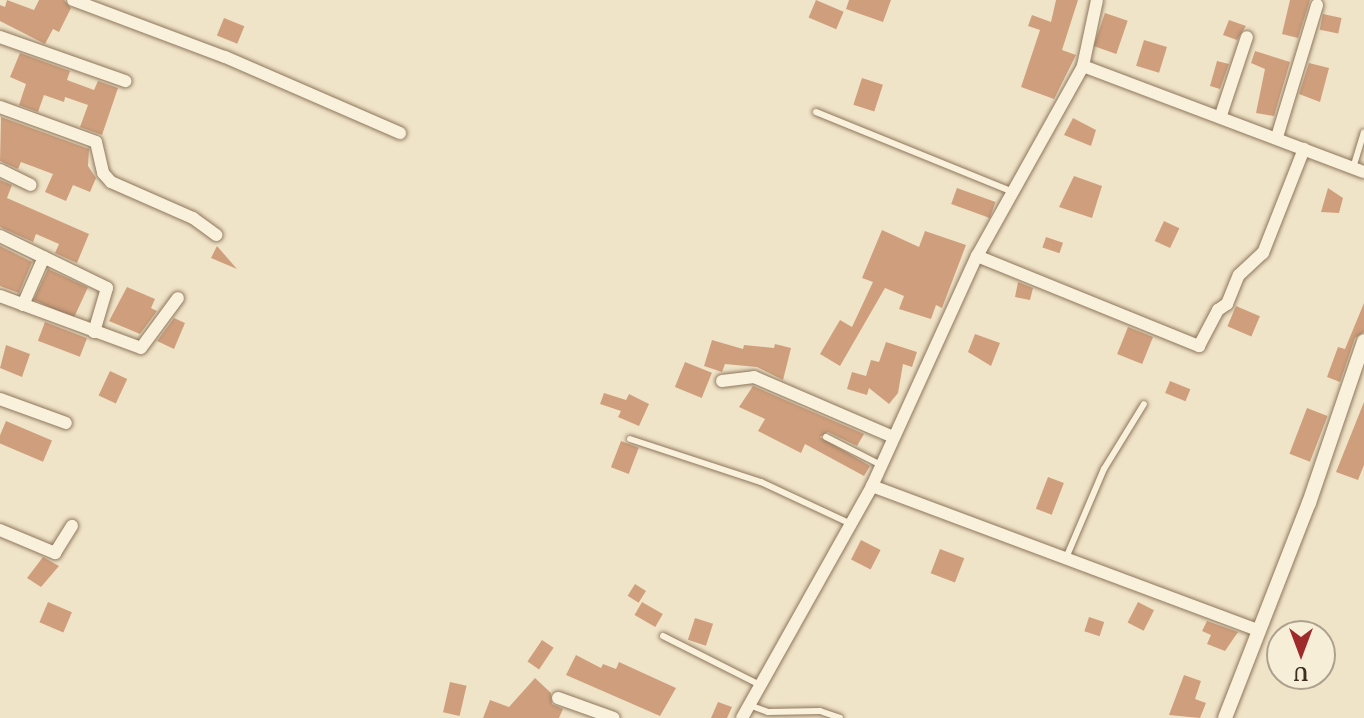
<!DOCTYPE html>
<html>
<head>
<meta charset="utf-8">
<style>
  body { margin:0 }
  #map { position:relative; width:1364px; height:718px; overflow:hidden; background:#f0e4c8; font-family:Merriweather,serif }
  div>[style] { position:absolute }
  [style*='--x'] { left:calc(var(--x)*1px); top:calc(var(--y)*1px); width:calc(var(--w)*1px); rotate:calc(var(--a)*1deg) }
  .building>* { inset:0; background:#cf9f7d; transform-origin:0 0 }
  .roads { filter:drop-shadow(0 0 2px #8d765c) drop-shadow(0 0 2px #8d765c) }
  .service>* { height:6px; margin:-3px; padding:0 3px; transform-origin:3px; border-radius:3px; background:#faf1dc }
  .minor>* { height:12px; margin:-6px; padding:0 6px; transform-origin:6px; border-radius:6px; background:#faf1dc }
  .tertiary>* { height:14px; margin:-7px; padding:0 7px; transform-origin:7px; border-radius:7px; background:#faf1dc }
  span { translate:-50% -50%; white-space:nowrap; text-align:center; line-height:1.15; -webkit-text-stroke:7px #f7eed8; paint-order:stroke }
  .north { position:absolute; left:1266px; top:620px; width:70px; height:70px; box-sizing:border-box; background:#f7eed8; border:2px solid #ada18e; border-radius:50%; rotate:180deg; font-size:19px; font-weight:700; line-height:28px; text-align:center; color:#3d2e20 }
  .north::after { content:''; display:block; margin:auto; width:24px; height:32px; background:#9e2a2b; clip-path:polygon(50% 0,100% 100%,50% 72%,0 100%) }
</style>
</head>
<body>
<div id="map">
  <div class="building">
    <i style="clip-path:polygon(7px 0,34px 10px,39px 0,64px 0,71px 8px,59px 32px,53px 29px,45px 44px,0 21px,0 5px,5px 7px)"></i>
    <i style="left:816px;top:0;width:30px;height:19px;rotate:23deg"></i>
    <i style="clip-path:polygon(849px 0,891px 0,883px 22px,846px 9px)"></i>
    <i style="clip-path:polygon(1056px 0,1078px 0,1062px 50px,1076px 55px,1054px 99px,1021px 87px,1040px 30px,1028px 26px,1032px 15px,1051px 22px)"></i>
    <i style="clip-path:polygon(1290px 0,1310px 0,1298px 38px,1282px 34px)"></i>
    <i style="left:1105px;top:13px;width:24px;height:35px;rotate:19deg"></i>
    <i style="left:1323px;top:14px;width:19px;height:16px;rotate:12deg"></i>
    <i style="left:224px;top:18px;width:22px;height:19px;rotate:22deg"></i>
    <i style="clip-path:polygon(1229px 20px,1246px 26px,1237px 40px,1223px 35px)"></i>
    <i style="left:1144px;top:40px;width:24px;height:27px;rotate:17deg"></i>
    <i style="clip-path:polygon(1255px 51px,1290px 62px,1274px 116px,1256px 113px,1265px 69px,1251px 63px)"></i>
    <i style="clip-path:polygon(20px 53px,70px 71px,67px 80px,94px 90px,98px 81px,118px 88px,102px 135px,80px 127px,88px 105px,65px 97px,64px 102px,44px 95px,38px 112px,19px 105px,26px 84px,10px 77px)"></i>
    <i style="clip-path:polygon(1217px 61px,1229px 64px,1220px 89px,1210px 86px)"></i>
    <i style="clip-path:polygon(1309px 63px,1329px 68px,1320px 102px,1299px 94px)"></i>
    <i style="left:862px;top:78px;width:22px;height:28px;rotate:18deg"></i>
    <i style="clip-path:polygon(1px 117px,89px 149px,88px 166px,96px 178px,90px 192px,73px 185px,66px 201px,45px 192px,53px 174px,21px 162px,18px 169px,0 161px)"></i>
    <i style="clip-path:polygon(1073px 118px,1096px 130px,1091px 146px,1064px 135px)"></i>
    <i style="clip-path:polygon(1074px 176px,1102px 186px,1092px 218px,1059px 207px)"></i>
    <i style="clip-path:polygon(0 180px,12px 185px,7px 198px,89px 234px,77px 263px,55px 253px,59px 244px,36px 234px,33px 242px,0 227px)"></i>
    <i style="left:957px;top:188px;width:41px;height:17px;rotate:20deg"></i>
    <i style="clip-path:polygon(1328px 188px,1343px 198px,1339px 213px,1321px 212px)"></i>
    <i style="left:1164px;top:221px;width:17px;height:22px;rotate:25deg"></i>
    <i style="clip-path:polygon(882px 230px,919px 247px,925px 231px,966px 245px,942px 308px,936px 305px,931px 319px,899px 309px,904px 296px,885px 288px,840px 366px,820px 354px,840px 320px,852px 327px,873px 282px,862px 278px)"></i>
    <i style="left:1046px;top:237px;width:18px;height:11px;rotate:19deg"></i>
    <i style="clip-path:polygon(0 246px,32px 262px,19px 293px,0 286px)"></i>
    <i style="clip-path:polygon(217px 246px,237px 269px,211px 258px)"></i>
    <i style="left:48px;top:269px;width:44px;height:34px;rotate:25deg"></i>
    <i style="clip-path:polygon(1018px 282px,1033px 288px,1030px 300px,1015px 297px)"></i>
    <i style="clip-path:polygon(127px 287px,155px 299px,151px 308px,157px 311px,140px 334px,109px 321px)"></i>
    <i style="clip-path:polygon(1364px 303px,1364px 332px,1355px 338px,1340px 382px,1327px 377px,1338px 347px,1345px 349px)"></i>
    <i style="left:1236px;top:306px;width:26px;height:22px;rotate:23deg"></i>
    <i style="clip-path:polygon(174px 318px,185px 323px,174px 349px,157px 341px)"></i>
    <i style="left:45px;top:322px;width:45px;height:20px;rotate:21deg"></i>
    <i style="left:1128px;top:327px;width:27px;height:29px;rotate:22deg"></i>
    <i style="clip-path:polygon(975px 334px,1000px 343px,991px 366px,968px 352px)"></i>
    <i style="clip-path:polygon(712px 340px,743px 349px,744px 345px,774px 348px,775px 344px,791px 348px,783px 380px,757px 367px,725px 364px,722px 372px,704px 366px)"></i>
    <i style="clip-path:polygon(886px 342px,917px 352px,912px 367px,903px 364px,898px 393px,889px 404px,869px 388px,867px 395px,847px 389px,852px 372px,866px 376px,871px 360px,879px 362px)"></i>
    <i style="clip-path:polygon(6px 345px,30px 354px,22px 377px,0 368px)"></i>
    <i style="left:685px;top:362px;width:29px;height:27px;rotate:22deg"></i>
    <i style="left:110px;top:371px;width:19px;height:27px;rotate:25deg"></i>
    <i style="left:1170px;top:381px;width:22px;height:13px;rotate:22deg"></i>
    <i style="clip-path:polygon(753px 386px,864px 434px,857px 446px,828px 432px,820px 437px,870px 466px,864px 476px,805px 444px,801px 453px,758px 431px,765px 419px,739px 407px)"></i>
    <i style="clip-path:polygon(604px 393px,626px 400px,629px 394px,649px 404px,639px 426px,618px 417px,621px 411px,600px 404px)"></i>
    <i style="clip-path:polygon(1364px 402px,1364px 465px,1358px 480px,1336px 472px)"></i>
    <i style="left:1307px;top:408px;width:22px;height:49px;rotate:21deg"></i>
    <i style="left:6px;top:421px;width:50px;height:23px;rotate:23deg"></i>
    <i style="left:621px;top:441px;width:19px;height:28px;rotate:21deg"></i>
    <i style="left:1048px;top:477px;width:17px;height:34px;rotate:21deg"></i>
    <i style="left:861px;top:540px;width:22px;height:22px;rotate:27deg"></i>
    <i style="left:940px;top:549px;width:26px;height:26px;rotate:21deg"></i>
    <i style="clip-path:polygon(43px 557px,59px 566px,41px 587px,27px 578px)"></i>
    <i style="left:635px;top:584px;width:13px;height:14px;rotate:32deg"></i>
    <i style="left:48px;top:602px;width:26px;height:22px;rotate:23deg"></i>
    <i style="left:642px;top:602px;width:24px;height:15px;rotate:30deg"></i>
    <i style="left:1138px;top:602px;width:18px;height:23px;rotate:27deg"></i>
    <i style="left:1089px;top:617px;width:16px;height:15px;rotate:18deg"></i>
    <i style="left:695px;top:618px;width:19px;height:23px;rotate:18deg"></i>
    <i style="clip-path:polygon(1207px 621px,1238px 632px,1225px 651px,1207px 644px,1211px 635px,1202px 631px)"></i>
    <i style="left:542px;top:640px;width:14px;height:26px;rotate:34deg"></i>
    <i style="clip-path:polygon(576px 655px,601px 668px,603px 664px,616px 669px,619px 662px,676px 688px,660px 716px,566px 675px)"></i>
    <i style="clip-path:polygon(1184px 675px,1201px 681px,1195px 699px,1206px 703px,1200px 718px,1169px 715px)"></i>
    <i style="clip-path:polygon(535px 678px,551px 693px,552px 704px,563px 709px,559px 718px,483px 718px,490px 700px,509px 707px)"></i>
    <i style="left:450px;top:682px;width:17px;height:31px;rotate:13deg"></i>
    <i style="clip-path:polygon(718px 702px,732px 707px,727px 718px,711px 718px)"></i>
  </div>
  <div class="roads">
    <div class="service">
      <i style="--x:816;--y:112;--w:210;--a:22.1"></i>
      <i style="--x:1353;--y:168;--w:37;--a:-73"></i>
      <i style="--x:826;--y:437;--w:62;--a:27"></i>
      <i style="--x:630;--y:439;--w:138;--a:18.2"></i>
      <i style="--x:761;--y:482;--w:97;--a:25"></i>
      <i style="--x:1066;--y:558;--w:97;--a:-66.9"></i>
      <i style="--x:1104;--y:469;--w:76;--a:-58.4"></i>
      <i style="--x:663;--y:636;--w:109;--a:26.8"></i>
      <i style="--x:749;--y:705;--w:20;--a:20"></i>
      <i style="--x:768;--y:712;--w:52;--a:-1.1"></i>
      <i style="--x:820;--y:711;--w:21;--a:19"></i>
    </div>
    <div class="minor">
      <i style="--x:73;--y:0;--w:162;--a:20.6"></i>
      <i style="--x:225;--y:57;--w:191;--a:23.5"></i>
      <i style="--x:0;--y:37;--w:133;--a:19.4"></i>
      <i style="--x:1083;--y:66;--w:67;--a:-78"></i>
      <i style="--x:0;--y:107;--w:102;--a:20"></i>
      <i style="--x:96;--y:142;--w:32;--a:77"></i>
      <i style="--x:103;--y:173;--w:12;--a:48"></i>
      <i style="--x:111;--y:182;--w:90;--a:23.7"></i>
      <i style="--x:193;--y:218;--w:29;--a:36"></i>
      <i style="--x:1221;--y:115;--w:82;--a:-71.6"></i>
      <i style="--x:1277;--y:137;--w:138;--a:-73.1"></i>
      <i style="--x:0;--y:170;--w:34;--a:26"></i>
      <i style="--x:0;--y:236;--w:119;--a:25.9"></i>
      <i style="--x:107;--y:288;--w:46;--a:106.5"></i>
      <i style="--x:977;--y:256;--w:240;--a:22.1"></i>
      <i style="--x:1199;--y:346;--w:41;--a:-62.2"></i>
      <i style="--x:1218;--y:310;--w:11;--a:-34"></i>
      <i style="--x:1227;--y:304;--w:31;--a:-68"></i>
      <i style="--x:1239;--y:275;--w:33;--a:-43"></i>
      <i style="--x:1263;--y:253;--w:112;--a:-68.5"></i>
      <i style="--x:0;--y:296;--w:150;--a:20.2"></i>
      <i style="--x:141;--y:348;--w:62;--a:-53.5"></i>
      <i style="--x:23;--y:305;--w:52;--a:-66.4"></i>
      <i style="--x:722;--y:381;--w:32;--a:-7"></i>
      <i style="--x:754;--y:377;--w:151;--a:23.3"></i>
      <i style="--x:0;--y:399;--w:70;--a:20"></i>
      <i style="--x:872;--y:486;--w:413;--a:20.5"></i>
      <i style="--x:0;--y:530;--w:60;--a:22.7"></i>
      <i style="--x:55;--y:553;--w:32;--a:-58"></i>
      <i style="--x:558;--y:698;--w:59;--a:19.7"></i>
      <i style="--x:742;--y:718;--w:266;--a:-60.7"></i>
      <i style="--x:872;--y:486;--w:253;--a:-65.5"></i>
      <i style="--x:977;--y:256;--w:218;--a:-60.8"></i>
      <i style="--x:1083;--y:66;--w:300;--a:20.7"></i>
    </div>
    <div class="tertiary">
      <i style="--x:1225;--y:718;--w:231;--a:-68.7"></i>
      <i style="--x:1309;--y:503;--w:171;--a:-71.2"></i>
    </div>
  </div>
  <div class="north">U</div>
</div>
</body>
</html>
